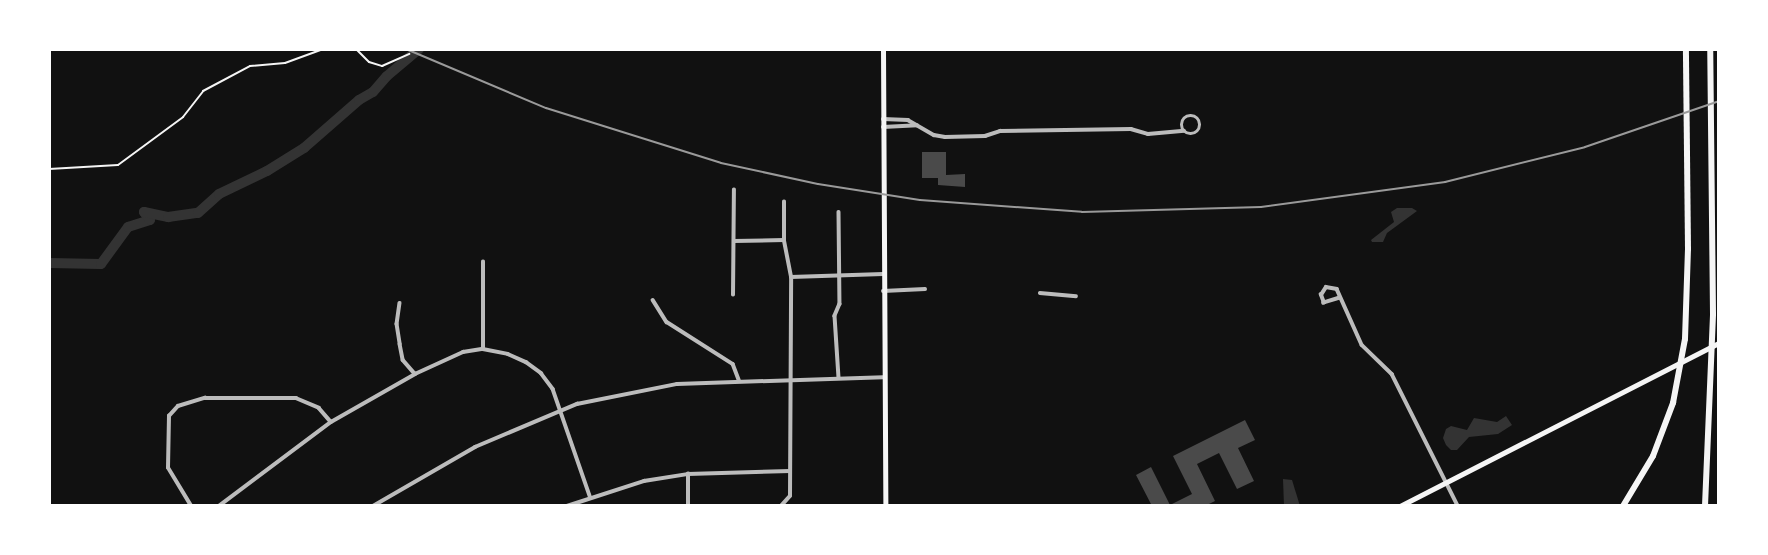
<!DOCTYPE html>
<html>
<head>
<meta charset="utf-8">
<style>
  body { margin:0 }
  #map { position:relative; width:1768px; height:555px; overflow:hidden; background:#111; font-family:Commissioner,sans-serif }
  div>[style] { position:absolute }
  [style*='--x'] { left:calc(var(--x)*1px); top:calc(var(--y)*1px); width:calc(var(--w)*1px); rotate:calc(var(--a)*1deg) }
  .water>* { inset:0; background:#333 }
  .river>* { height:10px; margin:-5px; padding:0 5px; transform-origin:5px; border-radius:5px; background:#333 }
  .building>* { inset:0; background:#4a4a4a }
  .path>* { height:2px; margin:-1px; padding:0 1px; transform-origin:1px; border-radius:1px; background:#f5f5f5 }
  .minor>* { height:3.5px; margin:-1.75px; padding:0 1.75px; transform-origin:1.75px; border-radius:1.75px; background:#bcbcbc }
  .minor>.ring { margin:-1.75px; padding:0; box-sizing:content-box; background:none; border:3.5px solid #bcbcbc; border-radius:50% }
  .secondary>* { height:4.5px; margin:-2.25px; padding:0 2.25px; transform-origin:2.25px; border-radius:2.25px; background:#f5f5f5 }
  .primary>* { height:5px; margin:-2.5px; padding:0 2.5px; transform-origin:2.5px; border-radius:2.5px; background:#f5f5f5 }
  .motorway>* { height:6px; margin:-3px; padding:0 3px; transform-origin:3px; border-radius:3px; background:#f5f5f5 }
  .rail>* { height:2px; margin:-1px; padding:0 1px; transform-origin:1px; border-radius:1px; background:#9a9a9a }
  span { translate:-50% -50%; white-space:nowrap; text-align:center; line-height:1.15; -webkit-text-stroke:5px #fff; paint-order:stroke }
  .frame { position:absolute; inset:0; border:51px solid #fff; pointer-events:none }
</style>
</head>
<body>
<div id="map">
  <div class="water">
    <i style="clip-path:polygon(1397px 208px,1412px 208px,1417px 211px,1387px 233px,1383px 242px,1372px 242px,1371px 240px,1394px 222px,1391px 212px)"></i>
    <i style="clip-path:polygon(1506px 416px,1512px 425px,1498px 434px,1469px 437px,1457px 450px,1451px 450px,1446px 445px,1443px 438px,1446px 429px,1451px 426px,1467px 430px,1474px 418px,1497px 422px)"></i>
    <i style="clip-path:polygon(1283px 479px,1292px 480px,1300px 506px,1284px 506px)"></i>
  </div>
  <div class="river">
    <i style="--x:49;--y:263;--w:52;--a:1.1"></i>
    <i style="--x:101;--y:264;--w:46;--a:-53.9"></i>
    <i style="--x:128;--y:227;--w:23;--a:-18"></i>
    <i style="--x:150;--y:220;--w:10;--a:-127"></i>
    <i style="--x:144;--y:212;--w:25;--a:12"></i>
    <i style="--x:168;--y:217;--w:30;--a:-8"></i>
    <i style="--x:198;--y:213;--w:28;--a:-42"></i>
    <i style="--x:219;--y:194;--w:53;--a:-25.6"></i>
    <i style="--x:267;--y:171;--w:44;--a:-31.9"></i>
    <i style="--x:304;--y:148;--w:73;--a:-41.1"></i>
    <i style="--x:359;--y:100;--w:16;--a:-30"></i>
    <i style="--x:373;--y:92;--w:21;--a:-49"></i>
    <i style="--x:387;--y:76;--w:42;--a:-40.2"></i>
  </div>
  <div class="building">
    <i style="clip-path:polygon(922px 152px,946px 152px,946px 175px,965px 174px,965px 187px,938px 185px,938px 178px,922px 178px)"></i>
    <i style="clip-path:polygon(1245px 420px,1255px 440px,1238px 448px,1254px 481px,1237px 489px,1219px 453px,1197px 464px,1215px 501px,1205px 506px,1152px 506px,1136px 475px,1151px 467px,1170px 505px,1192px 494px,1173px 456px)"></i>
  </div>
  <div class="path">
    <i style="--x:356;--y:49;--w:18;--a:45"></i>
    <i style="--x:369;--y:62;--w:14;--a:17"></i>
    <i style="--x:382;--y:66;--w:30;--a:-24"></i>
    <i style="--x:49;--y:169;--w:69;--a:-3.3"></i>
    <i style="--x:118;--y:165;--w:81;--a:-36.4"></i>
    <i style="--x:183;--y:117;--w:33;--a:-52"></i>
    <i style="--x:203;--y:91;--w:53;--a:-28"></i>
    <i style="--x:250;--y:66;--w:35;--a:-5"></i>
    <i style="--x:285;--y:63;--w:40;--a:-20.2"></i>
  </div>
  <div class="minor">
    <i class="ring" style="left:1182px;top:116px;width:14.5px;height:14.5px"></i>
    <i style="--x:883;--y:119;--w:25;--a:2"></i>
    <i style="--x:908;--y:120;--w:30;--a:30"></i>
    <i style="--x:934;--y:135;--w:11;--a:10"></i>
    <i style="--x:945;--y:137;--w:40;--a:-1.4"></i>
    <i style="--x:985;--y:136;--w:16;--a:-18"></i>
    <i style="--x:1000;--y:131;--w:131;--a:-0.9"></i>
    <i style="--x:1131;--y:129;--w:18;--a:16"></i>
    <i style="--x:1148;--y:134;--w:36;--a:-5"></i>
    <i style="--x:883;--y:127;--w:34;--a:-3"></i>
    <i style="--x:839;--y:212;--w:92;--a:89.4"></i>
    <i style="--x:840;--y:304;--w:13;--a:113"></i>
    <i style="--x:835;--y:316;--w:62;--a:86.3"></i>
    <i style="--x:734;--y:241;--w:50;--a:-1.1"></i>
    <i style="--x:791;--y:277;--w:92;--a:-1.9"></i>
    <i style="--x:883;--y:291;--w:42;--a:-2.7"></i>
    <i style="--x:1040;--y:293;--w:36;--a:5"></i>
    <i style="--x:733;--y:295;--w:105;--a:-89.5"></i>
    <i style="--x:1340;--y:298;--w:17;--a:163"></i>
    <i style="--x:1324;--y:303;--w:9;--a:-111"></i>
    <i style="--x:1321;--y:295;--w:9;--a:-58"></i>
    <i style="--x:1326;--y:287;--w:11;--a:10"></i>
    <i style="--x:1337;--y:289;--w:61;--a:65.9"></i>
    <i style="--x:1362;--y:345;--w:42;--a:44"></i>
    <i style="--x:1392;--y:374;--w:148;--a:63.4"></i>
    <i style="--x:653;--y:300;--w:26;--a:58"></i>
    <i style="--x:667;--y:322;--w:78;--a:32.5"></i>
    <i style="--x:733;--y:364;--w:17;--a:69"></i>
    <i style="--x:400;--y:303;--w:21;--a:98"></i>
    <i style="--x:397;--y:324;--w:20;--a:81"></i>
    <i style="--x:400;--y:344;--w:16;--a:79"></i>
    <i style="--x:403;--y:360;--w:18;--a:49"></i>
    <i style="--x:483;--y:349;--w:87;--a:-90"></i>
    <i style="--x:191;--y:506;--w:44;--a:-121.2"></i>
    <i style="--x:168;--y:468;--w:52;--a:-88.9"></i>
    <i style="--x:169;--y:416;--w:13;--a:-48"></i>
    <i style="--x:178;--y:406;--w:28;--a:-17"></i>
    <i style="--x:205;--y:398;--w:91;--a:0"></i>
    <i style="--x:296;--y:398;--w:25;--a:23"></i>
    <i style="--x:319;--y:408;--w:18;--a:49"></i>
    <i style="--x:219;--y:506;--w:140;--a:-36.9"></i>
    <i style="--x:331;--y:422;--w:97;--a:-29.7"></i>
    <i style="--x:415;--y:374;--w:53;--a:-24.6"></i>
    <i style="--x:463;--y:352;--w:20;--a:-9"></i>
    <i style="--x:483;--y:349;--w:25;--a:11"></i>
    <i style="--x:508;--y:354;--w:20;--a:24"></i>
    <i style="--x:526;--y:362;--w:19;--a:36"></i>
    <i style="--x:541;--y:373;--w:20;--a:53"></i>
    <i style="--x:553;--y:389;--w:113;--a:70.9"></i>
    <i style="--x:373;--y:506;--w:118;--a:-30"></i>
    <i style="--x:475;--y:447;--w:111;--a:-22.9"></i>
    <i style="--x:577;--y:404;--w:102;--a:-11.3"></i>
    <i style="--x:677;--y:384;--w:206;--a:-1.9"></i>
    <i style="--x:567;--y:506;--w:81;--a:-18"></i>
    <i style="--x:644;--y:481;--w:45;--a:-9"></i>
    <i style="--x:688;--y:474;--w:102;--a:-1.7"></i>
    <i style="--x:688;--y:506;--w:32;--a:-90"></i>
    <i style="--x:781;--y:506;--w:13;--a:-48"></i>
    <i style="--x:790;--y:496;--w:219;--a:-89.7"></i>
    <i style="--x:791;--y:277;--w:38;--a:-101"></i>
    <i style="--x:784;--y:240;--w:38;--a:-90"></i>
  </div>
  <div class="secondary">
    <i style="--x:1400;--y:506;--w:358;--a:-27.1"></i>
  </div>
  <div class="primary">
    <i style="--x:883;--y:49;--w:457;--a:89.7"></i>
  </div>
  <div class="motorway">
    <i style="--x:1623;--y:506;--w:58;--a:-59"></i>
    <i style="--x:1653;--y:456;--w:57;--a:-69.3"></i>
    <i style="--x:1673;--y:403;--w:65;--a:-79.4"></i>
    <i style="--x:1685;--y:339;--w:90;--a:-88.1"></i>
    <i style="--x:1688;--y:249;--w:200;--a:-90.6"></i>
    <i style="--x:1705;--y:506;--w:192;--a:-87.6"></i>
    <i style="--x:1713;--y:314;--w:265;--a:-90.6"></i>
  </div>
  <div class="rail">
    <i style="--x:406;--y:49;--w:152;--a:22.9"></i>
    <i style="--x:546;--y:108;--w:183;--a:17.4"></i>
    <i style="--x:721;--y:163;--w:99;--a:12.2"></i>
    <i style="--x:818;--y:184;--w:103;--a:8.9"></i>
    <i style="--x:920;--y:200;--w:162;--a:4.2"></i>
    <i style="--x:1082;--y:212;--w:179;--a:-1.6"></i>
    <i style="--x:1261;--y:207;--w:186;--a:-7.7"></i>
    <i style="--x:1445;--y:182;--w:144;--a:-14"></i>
    <i style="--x:1585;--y:147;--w:142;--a:-18.9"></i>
  </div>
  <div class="frame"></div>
</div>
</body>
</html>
